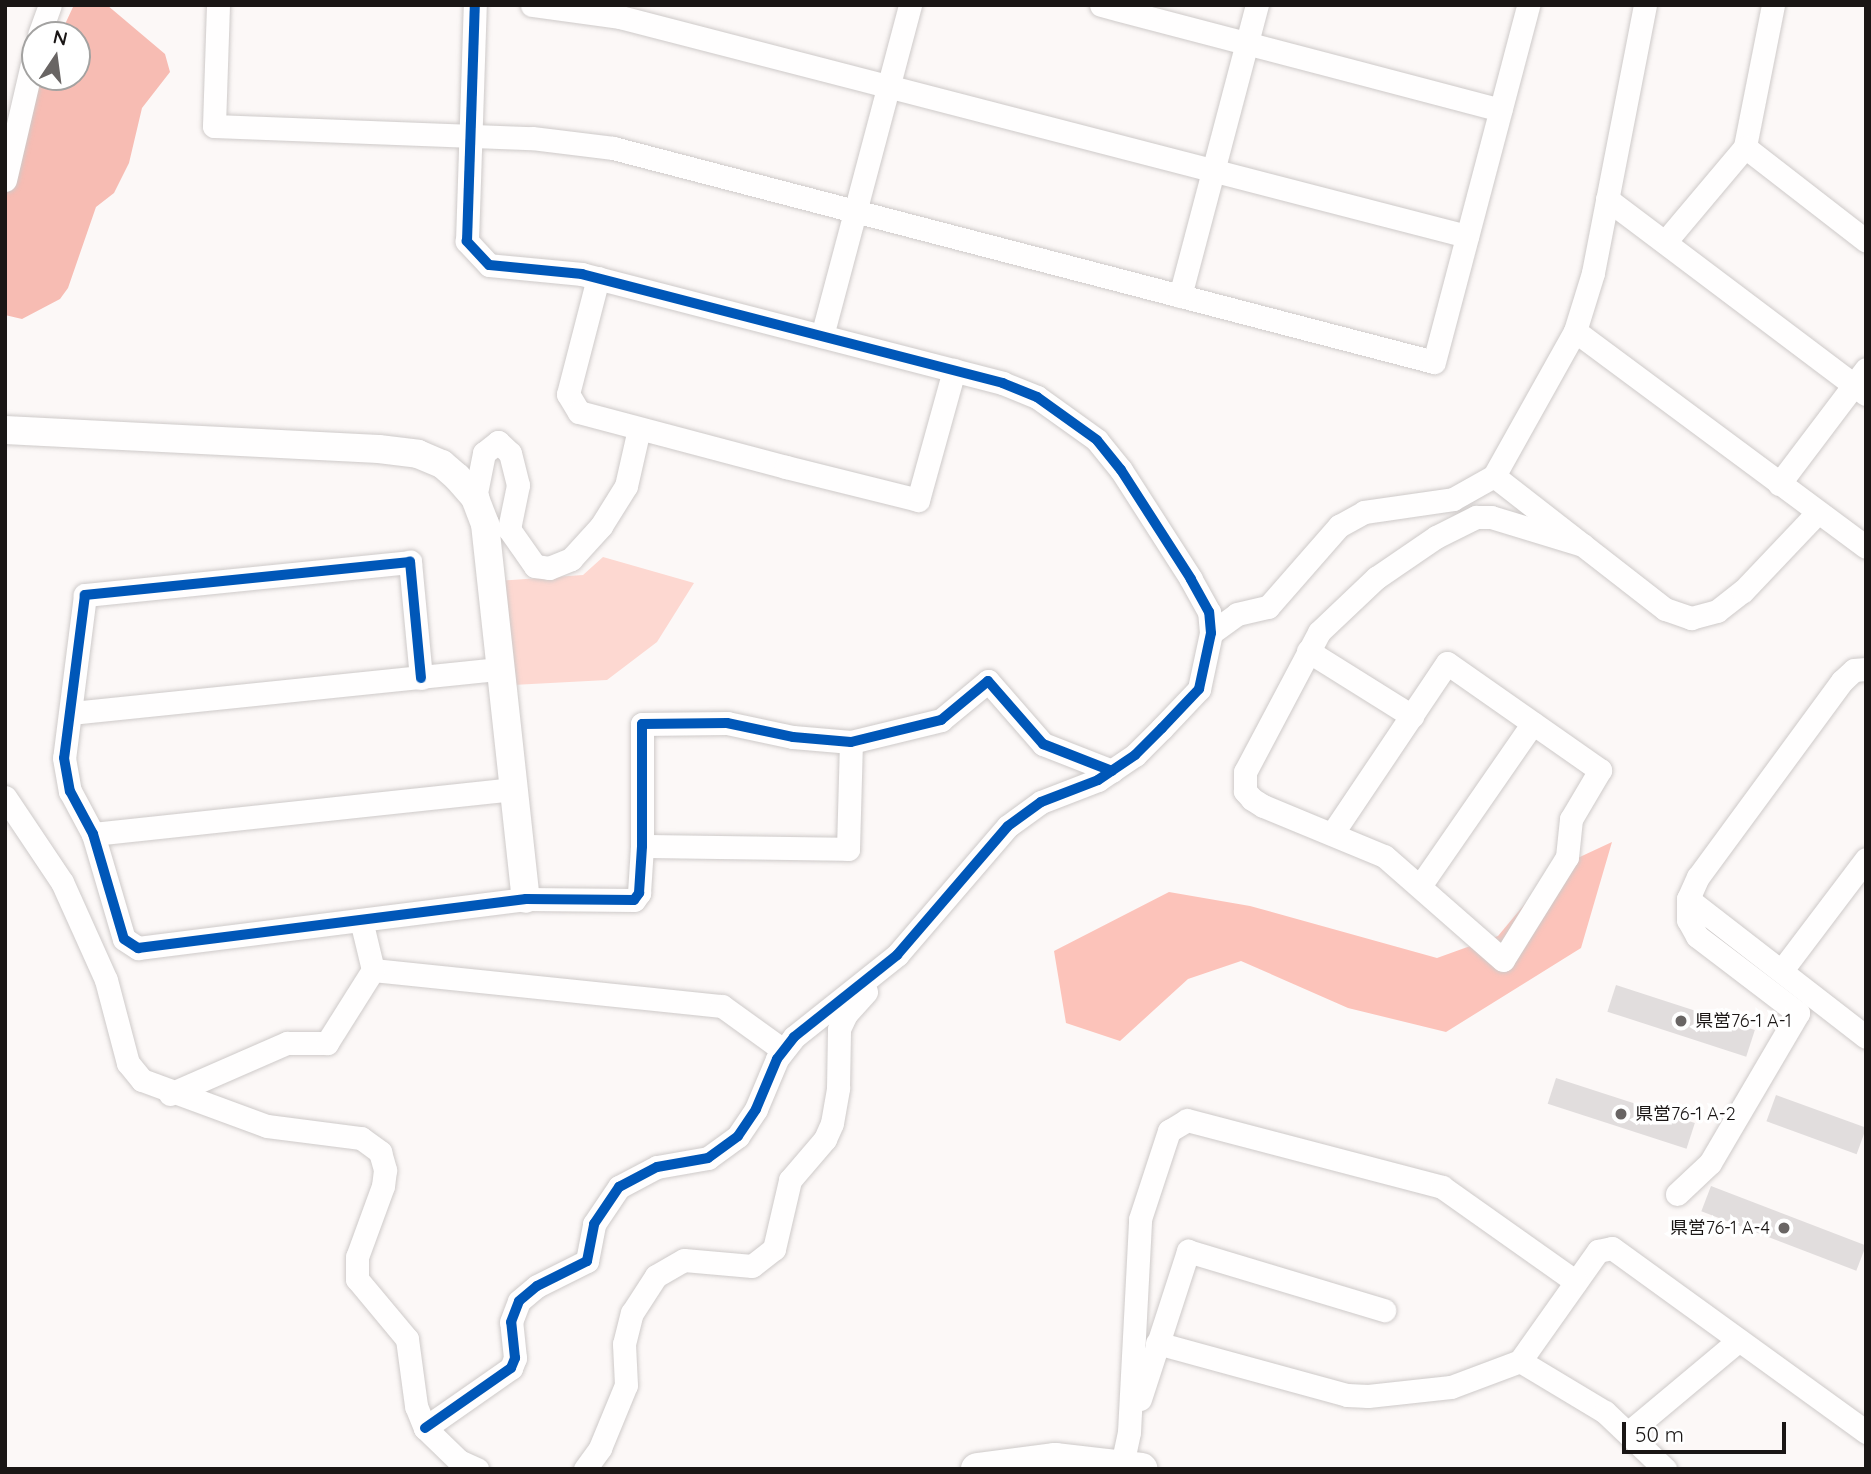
<!DOCTYPE html>
<html>
<head>
<meta charset="utf-8">
<style>
  body { margin:0 }
  #map { position:relative; width:1871px; height:1474px; overflow:hidden; background:#fcf8f7; font-family:Quicksand,"Noto Sans JP",sans-serif }
  div>[style] { position:absolute }
  [style*='--x'] { left:calc(var(--x)*1px); top:calc(var(--y)*1px); width:calc(var(--w)*1px); rotate:calc(var(--a)*1deg) }
  .green>* { inset:0; background:#fdd8d1 }
  .forest>* { inset:0; background:#fcc3ba }
  .water>* { inset:0; background:#f7bcb3 }
  .building>* { inset:0; background:#e1dddd; transform-origin:0 0 }
  .roads { filter:drop-shadow(0 0 2px #cecac9) drop-shadow(0 0 2px #cecac9) }
  .minor>* { height:23px; margin:-11.5px; padding:0 11.5px; transform-origin:11.5px; border-radius:11.5px; background:#fffefe }
  .tertiary>* { height:28px; margin:-14px; padding:0 14px; transform-origin:14px; border-radius:14px; background:#fffefe }
  .secondary>* { height:32px; margin:-16px; padding:0 16px; transform-origin:16px; border-radius:16px; background:#fffefe }
  .cycleway>* { height:10px; margin:-5px; padding:0 5px; transform-origin:5px; border-radius:5px; background:#0057b8 }
  .dots>* { width:19px; height:19px; translate:-50% -50%; box-sizing:border-box; border:4px solid #fff; border-radius:50% }
  span { translate:-50% -50%; white-space:nowrap; text-align:center; line-height:1.15; -webkit-text-stroke:7px #fff; paint-order:stroke }
  .poi-label { font-size:18px; color:#1a1615 }
  .left { translate:0 -50%; text-align:left }
  .right { translate:-100% -50%; text-align:right }
  .frame { position:absolute; inset:0; border:7px solid #1a1615; pointer-events:none }
  .north { position:absolute; left:21px; top:21px; width:70px; height:70px; box-sizing:border-box; background:#fff; border:2px solid #a3a2a1; border-radius:50%; rotate:13deg; font-size:19px; font-weight:700; line-height:28px; text-align:center; color:#1a1615 }
  .north::after { content:''; display:block; margin:auto; width:24px; height:32px; background:#696564; clip-path:polygon(50% 0,100% 100%,50% 72%,0 100%) }
  .scale { position:absolute; left:1622px; top:1422px; width:164px; height:32px; box-sizing:border-box; border:4px solid #1a1615; border-top:0; padding-left:9px; font-size:21px; line-height:24px; white-space:nowrap; color:#1a1615; -webkit-text-stroke:5px #fff; paint-order:stroke }
</style>
</head>
<body>
<div id="map">
  <div class="green">
    <i style="clip-path:polygon(603px 557px,694px 583px,657px 642px,607px 680px,492px 686px,483px 582px,583px 575px)"></i>
  </div>
  <div class="forest">
    <i style="clip-path:polygon(1612px 842px,1581px 948px,1446px 1032px,1348px 1008px,1241px 961px,1188px 979px,1120px 1041px,1066px 1023px,1054px 951px,1169px 892px,1250px 906px,1437px 958px,1498px 936px,1554px 869px)"></i>
  </div>
  <div class="water">
    <i style="clip-path:polygon(107px 5px,165px 54px,170px 72px,142px 108px,129px 163px,114px 193px,96px 207px,68px 288px,60px 299px,22px 319px,5px 315px,5px 203px,12px 149px,39px 77px,77px 77px,77px 35px,60px 35px,73px 7px)"></i>
  </div>
  <div class="building">
    <i style="left:1616px;top:985px;width:146px;height:28px;rotate:18deg"></i>
    <i style="left:1556px;top:1078px;width:146px;height:27px;rotate:18deg"></i>
    <i style="left:1776px;top:1095px;width:96px;height:28px;rotate:20deg"></i>
    <i style="left:1711px;top:1186px;width:166px;height:27px;rotate:21deg"></i>
  </div>
  <div class="roads">
    <div class="minor">
      <i style="--x:218;--y:5;--w:121;--a:91.9"></i>
      <i style="--x:214;--y:126;--w:318;--a:2.2"></i>
      <i style="--x:532;--y:138;--w:82;--a:7"></i>
      <i style="--x:613;--y:148;--w:848;--a:14.61"></i>
      <i style="--x:1434;--y:362;--w:369;--a:-75.2"></i>
      <i style="--x:532;--y:5;--w:89;--a:7.8"></i>
      <i style="--x:620;--y:17;--w:875;--a:14.5"></i>
      <i style="--x:1101;--y:5;--w:413;--a:14.7"></i>
      <i style="--x:1645;--y:5;--w:273;--a:101"></i>
      <i style="--x:1593;--y:273;--w:61;--a:107.2"></i>
      <i style="--x:1575;--y:331;--w:166;--a:119.2"></i>
      <i style="--x:1494;--y:476;--w:217;--a:37.9"></i>
      <i style="--x:1665;--y:609;--w:28;--a:19"></i>
      <i style="--x:1691;--y:618;--w:27;--a:-15"></i>
      <i style="--x:1717;--y:611;--w:33;--a:-38"></i>
      <i style="--x:1743;--y:591;--w:108;--a:-46.5"></i>
      <i style="--x:1773;--y:5;--w:145;--a:101.2"></i>
      <i style="--x:1745;--y:147;--w:153;--a:37.8"></i>
      <i style="--x:39;--y:35;--w:32;--a:-70"></i>
      <i style="--x:5;--y:180;--w:132;--a:-76.9"></i>
      <i style="--x:1607;--y:199;--w:324;--a:37"></i>
      <i style="--x:1665;--y:242;--w:124;--a:-49.9"></i>
      <i style="--x:598;--y:278;--w:120;--a:104.5"></i>
      <i style="--x:568;--y:394;--w:21;--a:59"></i>
      <i style="--x:579;--y:412;--w:214;--a:14.9"></i>
      <i style="--x:786;--y:467;--w:136;--a:14"></i>
      <i style="--x:918;--y:500;--w:135;--a:-74.5"></i>
      <i style="--x:1180;--y:296;--w:301;--a:-75.2"></i>
      <i style="--x:1575;--y:331;--w:362;--a:36.6"></i>
      <i style="--x:822;--y:336;--w:342;--a:-75.1"></i>
      <i style="--x:1779;--y:484;--w:144;--a:-52.9"></i>
      <i style="--x:475;--y:498;--w:46;--a:-78.7"></i>
      <i style="--x:484;--y:453;--w:18;--a:-38"></i>
      <i style="--x:498;--y:442;--w:16;--a:43"></i>
      <i style="--x:510;--y:453;--w:33;--a:76"></i>
      <i style="--x:518;--y:485;--w:45;--a:101.6"></i>
      <i style="--x:509;--y:529;--w:45;--a:54.9"></i>
      <i style="--x:535;--y:566;--w:14;--a:8"></i>
      <i style="--x:549;--y:568;--w:24;--a:-22"></i>
      <i style="--x:571;--y:559;--w:45;--a:-47.7"></i>
      <i style="--x:601;--y:526;--w:47;--a:-58"></i>
      <i style="--x:626;--y:486;--w:58;--a:-77.2"></i>
      <i style="--x:1211;--y:633;--w:32;--a:-36"></i>
      <i style="--x:1237;--y:614;--w:32;--a:-13"></i>
      <i style="--x:1268;--y:607;--w:108;--a:-48.8"></i>
      <i style="--x:1339;--y:526;--w:29;--a:-29"></i>
      <i style="--x:1364;--y:512;--w:90;--a:-8.3"></i>
      <i style="--x:1453;--y:499;--w:47;--a:-29.3"></i>
      <i style="--x:1308;--y:651;--w:123;--a:32"></i>
      <i style="--x:421;--y:678;--w:117;--a:-95.4"></i>
      <i style="--x:410;--y:562;--w:327;--a:174.2"></i>
      <i style="--x:85;--y:595;--w:164;--a:97.3"></i>
      <i style="--x:64;--y:758;--w:34;--a:80"></i>
      <i style="--x:70;--y:791;--w:49;--a:61.9"></i>
      <i style="--x:93;--y:834;--w:109;--a:73.6"></i>
      <i style="--x:124;--y:939;--w:17;--a:33"></i>
      <i style="--x:138;--y:948;--w:391;--a:-7.2"></i>
      <i style="--x:526;--y:899;--w:108;--a:0.5"></i>
      <i style="--x:634;--y:900;--w:9;--a:-54"></i>
      <i style="--x:639;--y:893;--w:47;--a:-86.3"></i>
      <i style="--x:642;--y:846;--w:122;--a:-90"></i>
      <i style="--x:642;--y:724;--w:85;--a:-0.7"></i>
      <i style="--x:727;--y:723;--w:67;--a:12"></i>
      <i style="--x:793;--y:737;--w:58;--a:4.9"></i>
      <i style="--x:851;--y:742;--w:93;--a:-13.7"></i>
      <i style="--x:941;--y:720;--w:61;--a:-39.7"></i>
      <i style="--x:988;--y:681;--w:84;--a:48.9"></i>
      <i style="--x:1043;--y:744;--w:74;--a:21.4"></i>
      <i style="--x:72;--y:713;--w:430;--a:-5.9"></i>
      <i style="--x:5;--y:797;--w:102;--a:56.2"></i>
      <i style="--x:62;--y:882;--w:107;--a:65.8"></i>
      <i style="--x:106;--y:980;--w:86;--a:75.2"></i>
      <i style="--x:128;--y:1063;--w:22;--a:51"></i>
      <i style="--x:142;--y:1080;--w:133;--a:20.2"></i>
      <i style="--x:267;--y:1126;--w:95;--a:7.3"></i>
      <i style="--x:361;--y:1138;--w:24;--a:36"></i>
      <i style="--x:380;--y:1152;--w:19;--a:74"></i>
      <i style="--x:385;--y:1170;--w:16;--a:97"></i>
      <i style="--x:383;--y:1186;--w:76;--a:110.1"></i>
      <i style="--x:357;--y:1257;--w:22;--a:90"></i>
      <i style="--x:357;--y:1279;--w:78;--a:50.2"></i>
      <i style="--x:407;--y:1339;--w:68;--a:82.3"></i>
      <i style="--x:416;--y:1406;--w:24;--a:68"></i>
      <i style="--x:425;--y:1428;--w:47;--a:44.1"></i>
      <i style="--x:459;--y:1461;--w:20;--a:24"></i>
      <i style="--x:93;--y:834;--w:421;--a:-6.1"></i>
      <i style="--x:1332;--y:834;--w:206;--a:-56.1"></i>
      <i style="--x:1447;--y:663;--w:187;--a:35"></i>
      <i style="--x:1600;--y:770;--w:57;--a:120.6"></i>
      <i style="--x:1571;--y:819;--w:38;--a:96"></i>
      <i style="--x:1567;--y:857;--w:121;--a:121.9"></i>
      <i style="--x:1503;--y:960;--w:158;--a:-138.8"></i>
      <i style="--x:1384;--y:856;--w:131;--a:-157.5"></i>
      <i style="--x:1263;--y:806;--w:13;--a:-148"></i>
      <i style="--x:1252;--y:799;--w:11;--a:-131"></i>
      <i style="--x:1245;--y:791;--w:19;--a:-90"></i>
      <i style="--x:1245;--y:772;--w:158;--a:-62.1"></i>
      <i style="--x:1319;--y:632;--w:79;--a:-43.5"></i>
      <i style="--x:1376;--y:578;--w:73;--a:-34.3"></i>
      <i style="--x:1436;--y:537;--w:45;--a:-26.6"></i>
      <i style="--x:1476;--y:517;--w:15;--a:0"></i>
      <i style="--x:1491;--y:517;--w:96;--a:16.9"></i>
      <i style="--x:642;--y:846;--w:206;--a:0.8"></i>
      <i style="--x:848;--y:849;--w:107;--a:-88.4"></i>
      <i style="--x:1420;--y:886;--w:198;--a:-55.3"></i>
      <i style="--x:1688;--y:899;--w:225;--a:37.8"></i>
      <i style="--x:361;--y:920;--w:51;--a:76.5"></i>
      <i style="--x:373;--y:970;--w:351;--a:5.9"></i>
      <i style="--x:722;--y:1006;--w:75;--a:35.8"></i>
      <i style="--x:1782;--y:970;--w:139;--a:-52.9"></i>
      <i style="--x:170;--y:1094;--w:128;--a:-23.6"></i>
      <i style="--x:287;--y:1043;--w:40;--a:0"></i>
      <i style="--x:327;--y:1043;--w:86;--a:-57.8"></i>
      <i style="--x:1677;--y:1194;--w:45;--a:-43.2"></i>
      <i style="--x:1710;--y:1163;--w:174;--a:-59.6"></i>
      <i style="--x:1798;--y:1013;--w:127;--a:-142.7"></i>
      <i style="--x:1697;--y:936;--w:18;--a:-119"></i>
      <i style="--x:1688;--y:920;--w:21;--a:-90"></i>
      <i style="--x:1688;--y:899;--w:24;--a:-66"></i>
      <i style="--x:1698;--y:877;--w:243;--a:-53.7"></i>
      <i style="--x:1842;--y:681;--w:16;--a:-43"></i>
      <i style="--x:1854;--y:670;--w:12;--a:-5"></i>
      <i style="--x:1157;--y:1343;--w:197;--a:15.3"></i>
      <i style="--x:1347;--y:1395;--w:21;--a:3"></i>
      <i style="--x:1368;--y:1396;--w:83;--a:-6.2"></i>
      <i style="--x:1451;--y:1387;--w:74;--a:-20.6"></i>
      <i style="--x:1520;--y:1361;--w:99;--a:31"></i>
      <i style="--x:1605;--y:1412;--w:83;--a:43.5"></i>
      <i style="--x:1520;--y:1361;--w:135;--a:-54.7"></i>
      <i style="--x:1598;--y:1251;--w:14;--a:-12"></i>
      <i style="--x:1612;--y:1248;--w:314;--a:35.9"></i>
      <i style="--x:1140;--y:1399;--w:156;--a:-72"></i>
      <i style="--x:1188;--y:1251;--w:205;--a:16.8"></i>
      <i style="--x:425;--y:1428;--w:105;--a:-34.9"></i>
      <i style="--x:511;--y:1368;--w:11;--a:-68"></i>
      <i style="--x:515;--y:1358;--w:36;--a:-96"></i>
      <i style="--x:511;--y:1322;--w:22;--a:-69"></i>
      <i style="--x:519;--y:1301;--w:23;--a:-40"></i>
      <i style="--x:537;--y:1286;--w:56;--a:-26.6"></i>
      <i style="--x:587;--y:1261;--w:38;--a:-79"></i>
      <i style="--x:594;--y:1224;--w:45;--a:-56"></i>
      <i style="--x:619;--y:1187;--w:43;--a:-27.8"></i>
      <i style="--x:657;--y:1167;--w:52;--a:-10"></i>
      <i style="--x:708;--y:1158;--w:37;--a:-36"></i>
      <i style="--x:738;--y:1136;--w:32;--a:-56"></i>
      <i style="--x:756;--y:1109;--w:54;--a:-67.2"></i>
      <i style="--x:777;--y:1059;--w:28;--a:-52"></i>
      <i style="--x:794;--y:1037;--w:132;--a:-38.5"></i>
      <i style="--x:897;--y:955;--w:170;--a:-49.3"></i>
      <i style="--x:1008;--y:826;--w:41;--a:-36"></i>
      <i style="--x:1041;--y:802;--w:61;--a:-21.1"></i>
      <i style="--x:1098;--y:780;--w:45;--a:-34"></i>
      <i style="--x:1135;--y:755;--w:38;--a:-45"></i>
      <i style="--x:1162;--y:728;--w:54;--a:-46.5"></i>
      <i style="--x:1199;--y:689;--w:57;--a:-77.9"></i>
      <i style="--x:1211;--y:633;--w:21;--a:-95"></i>
      <i style="--x:1209;--y:612;--w:38;--a:-119"></i>
      <i style="--x:1191;--y:579;--w:130;--a:-122.7"></i>
      <i style="--x:1121;--y:470;--w:38;--a:-129"></i>
      <i style="--x:1097;--y:440;--w:74;--a:-144.4"></i>
      <i style="--x:1037;--y:397;--w:37;--a:-158"></i>
      <i style="--x:1003;--y:383;--w:435;--a:-165.5"></i>
      <i style="--x:582;--y:274;--w:93;--a:-174.5"></i>
      <i style="--x:489;--y:265;--w:33;--a:-133"></i>
      <i style="--x:467;--y:241;--w:236;--a:-88.1"></i>
      <i style="--x:1629;--y:1432;--w:143;--a:-39.9"></i>
      <i style="--x:1122;--y:1465;--w:34;--a:-78"></i>
      <i style="--x:1129;--y:1432;--w:213;--a:-87"></i>
      <i style="--x:1140;--y:1219;--w:93;--a:-71.8"></i>
      <i style="--x:1169;--y:1131;--w:21;--a:-31"></i>
      <i style="--x:1187;--y:1120;--w:264;--a:14.7"></i>
      <i style="--x:1442;--y:1187;--w:164;--a:35.3"></i>
      <i style="--x:585;--y:1469;--w:26;--a:-54"></i>
      <i style="--x:600;--y:1448;--w:68;--a:-67.6"></i>
      <i style="--x:626;--y:1385;--w:41;--a:-92.8"></i>
      <i style="--x:624;--y:1344;--w:32;--a:-76"></i>
      <i style="--x:632;--y:1313;--w:44;--a:-57"></i>
      <i style="--x:656;--y:1276;--w:32;--a:-30"></i>
      <i style="--x:684;--y:1260;--w:68;--a:5"></i>
      <i style="--x:752;--y:1266;--w:28;--a:-38"></i>
      <i style="--x:774;--y:1249;--w:71;--a:-76.9"></i>
      <i style="--x:790;--y:1180;--w:54;--a:-49.5"></i>
      <i style="--x:825;--y:1139;--w:17;--a:-66"></i>
      <i style="--x:832;--y:1123;--w:36;--a:-80"></i>
      <i style="--x:838;--y:1088;--w:59;--a:-89"></i>
      <i style="--x:839;--y:1029;--w:17;--a:-65"></i>
      <i style="--x:846;--y:1014;--w:30;--a:-48"></i>
    </div>
    <div class="tertiary">
      <i style="--x:5;--y:430;--w:374;--a:2.9"></i>
      <i style="--x:379;--y:449;--w:39;--a:7"></i>
      <i style="--x:418;--y:454;--w:26;--a:23"></i>
      <i style="--x:442;--y:464;--w:20;--a:41"></i>
      <i style="--x:457;--y:477;--w:28;--a:49"></i>
      <i style="--x:475;--y:498;--w:28;--a:69"></i>
      <i style="--x:485;--y:524;--w:377;--a:83.8"></i>
    </div>
    <div class="secondary">
      <i style="--x:977;--y:1469;--w:79;--a:-7.3"></i>
      <i style="--x:1055;--y:1459;--w:87;--a:6.6"></i>
    </div>
  </div>
  <div class="cycleway">
    <i style="--x:421;--y:678;--w:117;--a:-95.4"></i>
    <i style="--x:410;--y:562;--w:327;--a:174.2"></i>
    <i style="--x:85;--y:595;--w:164;--a:97.3"></i>
    <i style="--x:64;--y:758;--w:34;--a:80"></i>
    <i style="--x:70;--y:791;--w:49;--a:61.9"></i>
    <i style="--x:93;--y:834;--w:109;--a:73.6"></i>
    <i style="--x:124;--y:939;--w:17;--a:33"></i>
    <i style="--x:138;--y:948;--w:391;--a:-7.2"></i>
    <i style="--x:526;--y:899;--w:108;--a:0.5"></i>
    <i style="--x:634;--y:900;--w:9;--a:-54"></i>
    <i style="--x:639;--y:893;--w:47;--a:-86.3"></i>
    <i style="--x:642;--y:846;--w:122;--a:-90"></i>
    <i style="--x:642;--y:724;--w:85;--a:-0.7"></i>
    <i style="--x:727;--y:723;--w:67;--a:12"></i>
    <i style="--x:793;--y:737;--w:58;--a:4.9"></i>
    <i style="--x:851;--y:742;--w:93;--a:-13.7"></i>
    <i style="--x:941;--y:720;--w:61;--a:-39.7"></i>
    <i style="--x:988;--y:681;--w:84;--a:48.9"></i>
    <i style="--x:1043;--y:744;--w:74;--a:21.4"></i>
    <i style="--x:425;--y:1428;--w:105;--a:-34.9"></i>
    <i style="--x:511;--y:1368;--w:11;--a:-68"></i>
    <i style="--x:515;--y:1358;--w:36;--a:-96"></i>
    <i style="--x:511;--y:1322;--w:22;--a:-69"></i>
    <i style="--x:519;--y:1301;--w:23;--a:-40"></i>
    <i style="--x:537;--y:1286;--w:56;--a:-26.6"></i>
    <i style="--x:587;--y:1261;--w:38;--a:-79"></i>
    <i style="--x:594;--y:1224;--w:45;--a:-56"></i>
    <i style="--x:619;--y:1187;--w:43;--a:-27.8"></i>
    <i style="--x:657;--y:1167;--w:52;--a:-10"></i>
    <i style="--x:708;--y:1158;--w:37;--a:-36"></i>
    <i style="--x:738;--y:1136;--w:32;--a:-56"></i>
    <i style="--x:756;--y:1109;--w:54;--a:-67.2"></i>
    <i style="--x:777;--y:1059;--w:28;--a:-52"></i>
    <i style="--x:794;--y:1037;--w:132;--a:-38.5"></i>
    <i style="--x:897;--y:955;--w:170;--a:-49.3"></i>
    <i style="--x:1008;--y:826;--w:41;--a:-36"></i>
    <i style="--x:1041;--y:802;--w:61;--a:-21.1"></i>
    <i style="--x:1098;--y:780;--w:45;--a:-34"></i>
    <i style="--x:1135;--y:755;--w:38;--a:-45"></i>
    <i style="--x:1162;--y:728;--w:54;--a:-46.5"></i>
    <i style="--x:1199;--y:689;--w:57;--a:-77.9"></i>
    <i style="--x:1211;--y:633;--w:21;--a:-95"></i>
    <i style="--x:1209;--y:612;--w:38;--a:-119"></i>
    <i style="--x:1191;--y:579;--w:130;--a:-122.7"></i>
    <i style="--x:1121;--y:470;--w:38;--a:-129"></i>
    <i style="--x:1097;--y:440;--w:74;--a:-144.4"></i>
    <i style="--x:1037;--y:397;--w:37;--a:-158"></i>
    <i style="--x:1003;--y:383;--w:435;--a:-165.5"></i>
    <i style="--x:582;--y:274;--w:93;--a:-174.5"></i>
    <i style="--x:489;--y:265;--w:33;--a:-133"></i>
    <i style="--x:467;--y:241;--w:236;--a:-88.1"></i>
  </div>
  <div class="dots">
    <i style="left:1681px;top:1021px;background:#696564"></i>
    <i style="left:1621px;top:1114px;background:#696564"></i>
    <i style="left:1784px;top:1228px;background:#696564"></i>
  </div>
  <div class="poi-label">
    <span class="left" style="left:1695px;top:1021px">県営76-1 A-1</span>
    <span class="left" style="left:1635px;top:1114px">県営76-1 A-2</span>
    <span class="right" style="left:1770px;top:1228px">県営76-1 A-4</span>
  </div>
  <div class="frame"></div>
  <div class="north">N</div>
  <div class="scale">50 m</div>
</div>
</body>
</html>
